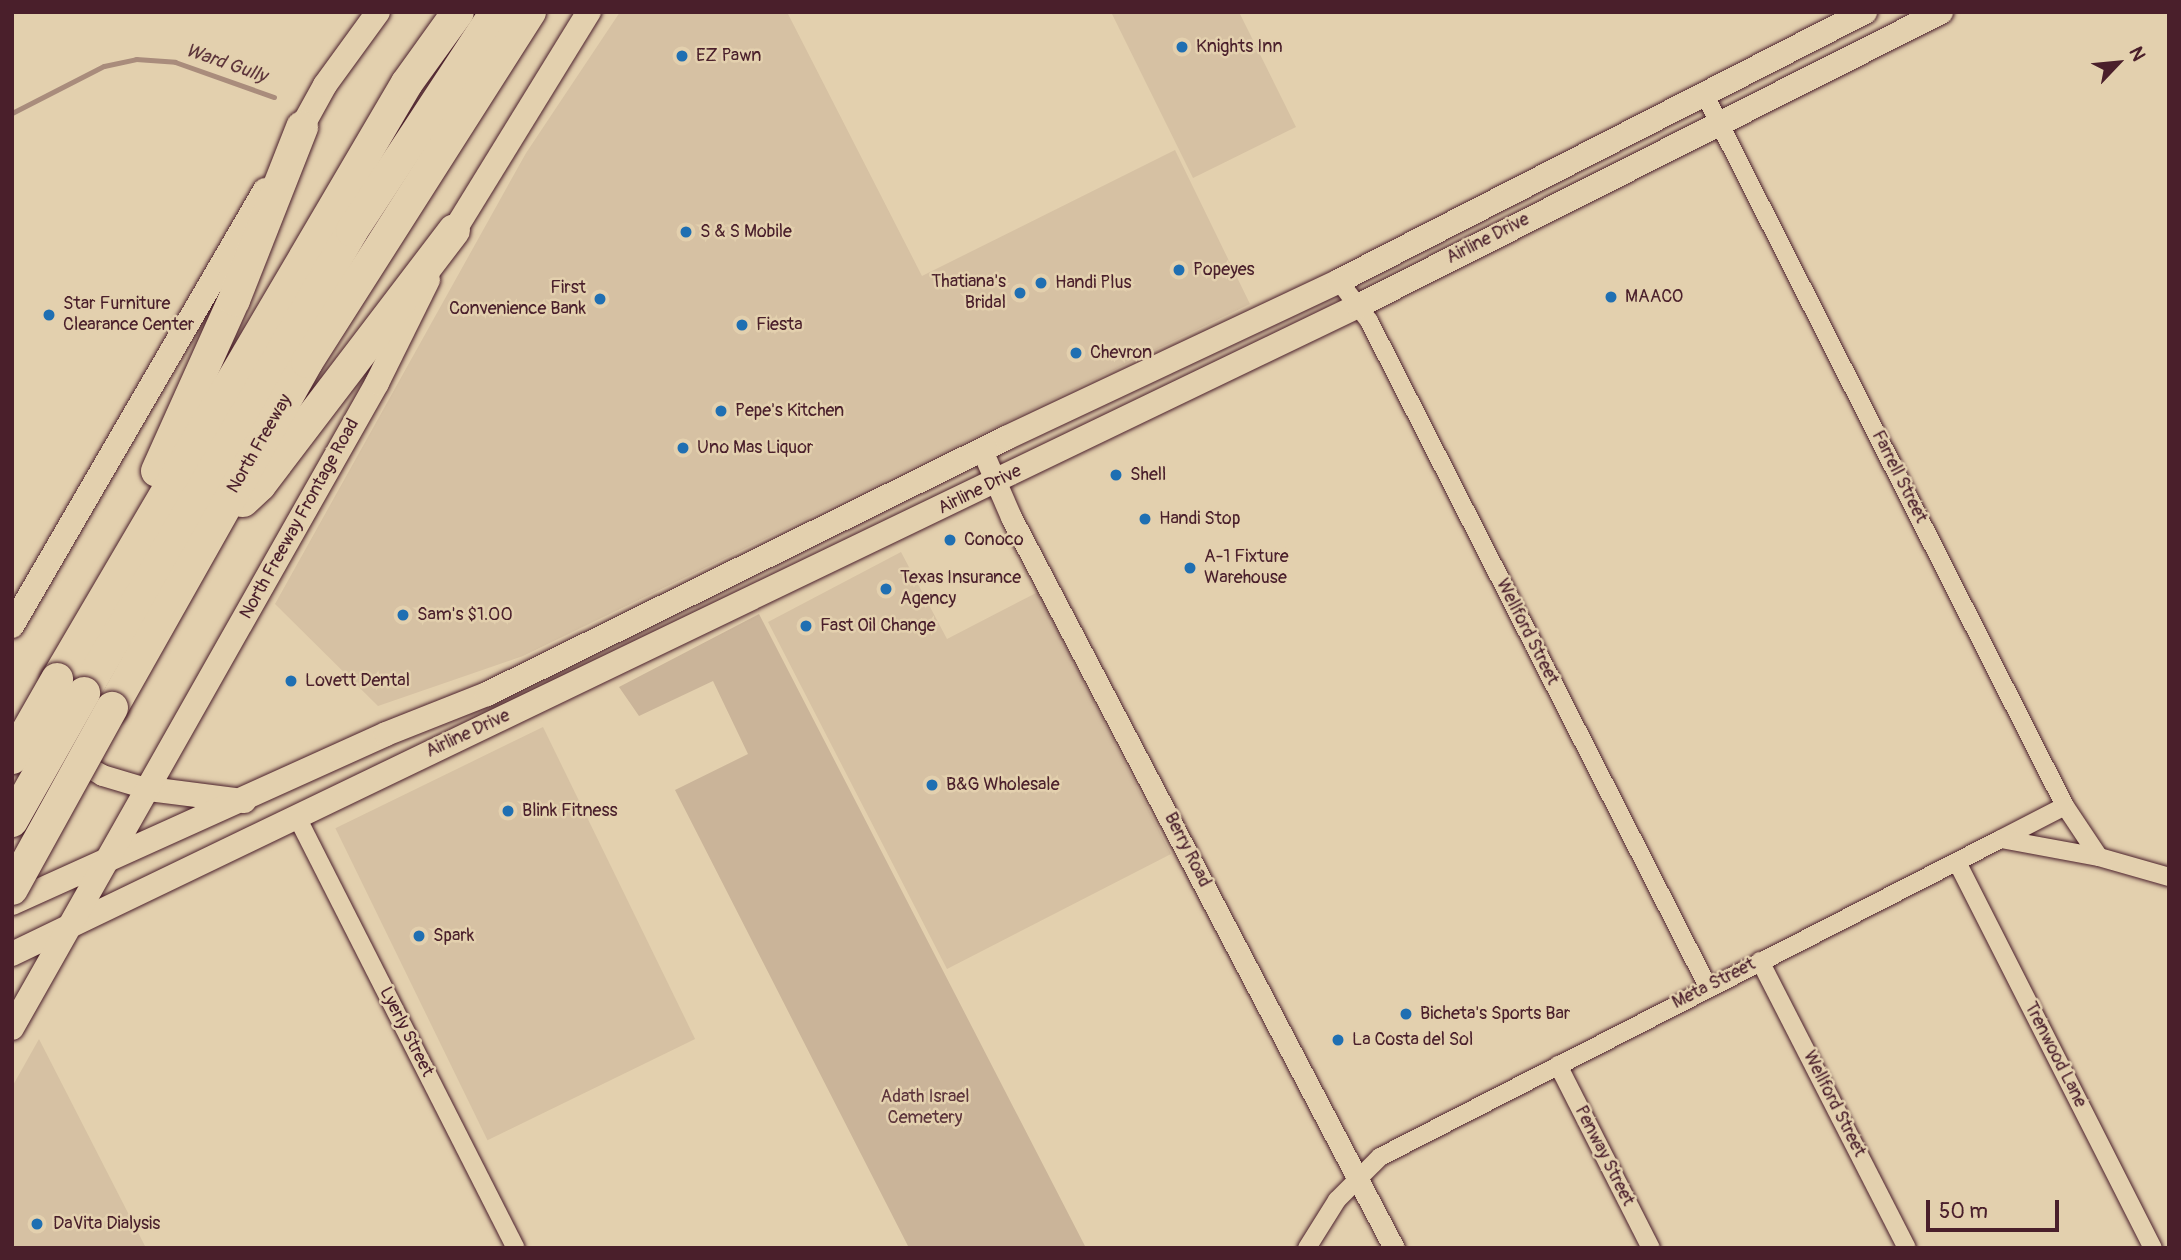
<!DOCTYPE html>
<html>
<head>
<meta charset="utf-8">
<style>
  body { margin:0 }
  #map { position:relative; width:2181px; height:1260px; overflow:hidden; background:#e3d0ae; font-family:Pangolin,sans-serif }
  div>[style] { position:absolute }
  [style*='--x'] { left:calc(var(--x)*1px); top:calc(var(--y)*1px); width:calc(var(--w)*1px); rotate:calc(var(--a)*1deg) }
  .built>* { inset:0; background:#d6c1a3; transform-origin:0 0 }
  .green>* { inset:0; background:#cab499 }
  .stream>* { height:5px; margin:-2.5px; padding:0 2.5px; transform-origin:2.5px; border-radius:2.5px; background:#a98c7c }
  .roads { filter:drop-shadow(0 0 2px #4a1f2b) drop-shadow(0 0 2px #4a1f2b) }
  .minor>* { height:18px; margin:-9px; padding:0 9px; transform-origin:9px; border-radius:9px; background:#e3d0ae }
  .tertiary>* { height:21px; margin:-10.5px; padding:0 10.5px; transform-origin:10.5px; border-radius:10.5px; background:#e3d0ae }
  .secondary>* { height:24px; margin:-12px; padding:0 12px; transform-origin:12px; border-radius:12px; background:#e3d0ae }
  .motorway>* { height:32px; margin:-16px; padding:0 16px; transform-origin:16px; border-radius:16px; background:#e3d0ae }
  .bridges { filter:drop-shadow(0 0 2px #4a1f2b) drop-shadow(0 0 2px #4a1f2b) }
  .motorway-bridge>* { height:32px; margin:-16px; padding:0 16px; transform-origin:16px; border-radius:16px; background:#e3d0ae }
  .dots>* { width:19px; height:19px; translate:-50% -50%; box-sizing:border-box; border:4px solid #e3d0ae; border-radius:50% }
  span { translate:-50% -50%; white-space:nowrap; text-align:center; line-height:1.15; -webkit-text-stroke:5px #e3d0ae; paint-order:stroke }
  .poi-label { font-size:18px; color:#4a1f2b }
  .left { translate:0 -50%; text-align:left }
  .right { translate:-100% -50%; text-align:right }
  .street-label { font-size:18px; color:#4a1f2b }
  .park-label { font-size:18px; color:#5d353c }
  .water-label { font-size:19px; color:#5d353b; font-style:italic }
  .frame { position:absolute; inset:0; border:14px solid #4a1f2b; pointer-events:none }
  .north { position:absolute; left:2083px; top:28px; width:70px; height:70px; -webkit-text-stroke:5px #e3d0ae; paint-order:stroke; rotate:64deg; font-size:19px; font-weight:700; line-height:28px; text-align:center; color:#4a1f2b }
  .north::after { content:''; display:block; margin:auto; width:24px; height:32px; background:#4a1f2b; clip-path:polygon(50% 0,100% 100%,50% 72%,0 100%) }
  .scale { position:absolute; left:1926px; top:1200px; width:133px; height:32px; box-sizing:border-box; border:4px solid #4a1f2b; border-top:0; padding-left:9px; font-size:21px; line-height:24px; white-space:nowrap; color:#4a1f2b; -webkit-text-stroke:5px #e3d0ae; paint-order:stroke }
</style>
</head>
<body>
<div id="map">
  <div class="built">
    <i style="clip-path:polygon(620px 12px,787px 12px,922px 276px,1175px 150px,1250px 304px,523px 656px,378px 706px,275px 604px,526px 153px)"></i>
    <i style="clip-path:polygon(1111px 12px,1239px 12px,1296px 127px,1193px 178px)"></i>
    <i style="clip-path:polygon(901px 552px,947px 639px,1038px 592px,1171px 854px,947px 969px,768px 622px)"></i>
    <i style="left:543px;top:727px;width:347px;height:231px;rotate:64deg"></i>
    <i style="clip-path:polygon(39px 1039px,146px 1248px,12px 1248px,12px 1087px)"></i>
  </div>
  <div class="green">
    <i style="clip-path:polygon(759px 614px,1086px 1248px,909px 1248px,675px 790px,748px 754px,713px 681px,639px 716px,619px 687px)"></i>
  </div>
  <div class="stream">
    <i style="--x:12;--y:113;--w:103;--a:-27.1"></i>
    <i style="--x:104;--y:66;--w:33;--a:-12"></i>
    <i style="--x:136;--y:59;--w:39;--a:4"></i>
    <i style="--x:175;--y:62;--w:105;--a:19.5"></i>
  </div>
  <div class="roads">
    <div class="minor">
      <i style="--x:1704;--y:93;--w:799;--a:63.15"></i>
      <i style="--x:2065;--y:806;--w:61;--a:56.3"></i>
      <i style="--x:1339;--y:281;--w:50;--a:53.1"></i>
      <i style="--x:1369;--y:321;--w:747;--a:63.02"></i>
      <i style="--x:297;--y:817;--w:483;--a:63.1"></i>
      <i style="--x:2001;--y:839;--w:72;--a:-27.3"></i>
      <i style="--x:1957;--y:862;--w:433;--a:63.1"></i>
      <i style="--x:1760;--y:961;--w:322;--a:62.9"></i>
      <i style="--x:1558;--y:1065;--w:205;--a:63.1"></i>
      <i style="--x:1307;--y:1248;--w:57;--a:-58"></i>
      <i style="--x:1337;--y:1200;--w:61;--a:-45"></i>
      <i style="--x:1380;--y:1157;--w:698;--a:-27.12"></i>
      <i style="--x:2001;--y:839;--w:100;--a:10.4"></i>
      <i style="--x:2099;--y:857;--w:73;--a:15.9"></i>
    </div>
    <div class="tertiary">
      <i style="--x:982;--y:450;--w:73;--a:66.6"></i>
      <i style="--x:1011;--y:517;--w:825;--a:62.35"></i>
      <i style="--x:71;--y:757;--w:36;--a:30"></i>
      <i style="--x:102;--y:775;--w:49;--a:16.6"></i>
    </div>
    <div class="secondary">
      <i style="--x:293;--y:143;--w:66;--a:-61.1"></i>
      <i style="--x:325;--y:85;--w:90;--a:-54"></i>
      <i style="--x:446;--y:244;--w:273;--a:-58.4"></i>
      <i style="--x:12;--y:626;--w:504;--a:-59.87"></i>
      <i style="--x:149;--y:789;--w:96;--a:7.2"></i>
      <i style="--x:12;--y:903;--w:410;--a:-24.3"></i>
      <i style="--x:386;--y:734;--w:109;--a:-21.6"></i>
      <i style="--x:487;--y:694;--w:579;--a:-26.26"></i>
      <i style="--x:1006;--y:438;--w:368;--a:-25.2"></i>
      <i style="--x:1339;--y:281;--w:591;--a:-27.09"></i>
      <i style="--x:12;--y:954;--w:1494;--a:-25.71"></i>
      <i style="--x:1358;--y:306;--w:653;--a:-26.76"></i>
      <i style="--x:12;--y:1028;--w:741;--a:-60.49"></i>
      <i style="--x:377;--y:383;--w:115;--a:-63.7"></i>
    </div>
    <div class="motorway">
      <i style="--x:157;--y:471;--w:188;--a:-65.8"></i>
      <i style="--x:234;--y:300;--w:186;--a:-68.5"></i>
      <i style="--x:243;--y:501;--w:23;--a:-43"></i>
      <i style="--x:260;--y:485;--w:320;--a:-52.7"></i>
      <i style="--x:57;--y:679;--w:691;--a:-59.58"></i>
      <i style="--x:407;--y:83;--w:87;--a:-54.3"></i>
      <i style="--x:84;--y:693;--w:534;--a:-59.88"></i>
      <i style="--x:352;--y:231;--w:262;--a:-56.7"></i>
      <i style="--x:112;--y:708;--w:397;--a:-60.6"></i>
      <i style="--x:307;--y:362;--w:415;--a:-57.5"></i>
    </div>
  </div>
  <div class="bridges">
    <div class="motorway-bridge">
      <i style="--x:12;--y:758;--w:91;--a:-60.3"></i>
      <i style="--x:12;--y:821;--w:147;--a:-60.6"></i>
      <i style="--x:12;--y:889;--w:207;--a:-61.1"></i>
    </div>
  </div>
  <div class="dots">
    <i style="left:1182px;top:47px;background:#1f6fb2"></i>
    <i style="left:682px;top:56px;background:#1f6fb2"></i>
    <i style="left:686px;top:232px;background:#1f6fb2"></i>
    <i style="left:1179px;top:270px;background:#1f6fb2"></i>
    <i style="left:1041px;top:283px;background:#1f6fb2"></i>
    <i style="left:1020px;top:293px;background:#1f6fb2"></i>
    <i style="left:1611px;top:297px;background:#1f6fb2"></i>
    <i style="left:600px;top:299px;background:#1f6fb2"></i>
    <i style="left:49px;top:315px;background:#1f6fb2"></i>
    <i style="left:742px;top:325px;background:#1f6fb2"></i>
    <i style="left:1076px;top:353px;background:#1f6fb2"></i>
    <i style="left:721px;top:411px;background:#1f6fb2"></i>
    <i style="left:683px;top:448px;background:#1f6fb2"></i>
    <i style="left:1116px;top:475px;background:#1f6fb2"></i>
    <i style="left:1145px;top:519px;background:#1f6fb2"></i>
    <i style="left:950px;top:540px;background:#1f6fb2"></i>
    <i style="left:1190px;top:568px;background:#1f6fb2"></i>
    <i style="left:886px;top:589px;background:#1f6fb2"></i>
    <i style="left:403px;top:615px;background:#1f6fb2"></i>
    <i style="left:806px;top:626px;background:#1f6fb2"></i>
    <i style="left:291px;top:681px;background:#1f6fb2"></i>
    <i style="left:932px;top:785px;background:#1f6fb2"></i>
    <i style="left:508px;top:811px;background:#1f6fb2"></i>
    <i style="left:419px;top:936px;background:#1f6fb2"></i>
    <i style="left:1406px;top:1014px;background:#1f6fb2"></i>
    <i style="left:1338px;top:1040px;background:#1f6fb2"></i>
    <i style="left:37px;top:1224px;background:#1f6fb2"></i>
  </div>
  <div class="poi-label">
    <span class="left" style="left:1196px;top:47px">Knights Inn</span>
    <span class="left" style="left:696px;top:56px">EZ Pawn</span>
    <span class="left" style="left:700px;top:232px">S &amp; S Mobile</span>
    <span class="left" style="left:1193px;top:270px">Popeyes</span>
    <span class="right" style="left:1006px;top:293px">Thatiana's<br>Bridal</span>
    <span class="left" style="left:1055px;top:283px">Handi Plus</span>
    <span class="right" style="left:586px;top:299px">First<br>Convenience Bank</span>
    <span class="left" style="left:1625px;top:297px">MAACO</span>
    <span class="left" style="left:63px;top:315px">Star Furniture<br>Clearance Center</span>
    <span class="left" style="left:756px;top:325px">Fiesta</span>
    <span class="left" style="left:1090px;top:353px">Chevron</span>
    <span class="left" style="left:735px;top:411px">Pepe's Kitchen</span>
    <span class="left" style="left:697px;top:448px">Uno Mas Liquor</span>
    <span class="left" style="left:1130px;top:475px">Shell</span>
    <span class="left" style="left:1159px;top:519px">Handi Stop</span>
    <span class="left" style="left:964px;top:540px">Conoco</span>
    <span class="left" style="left:1204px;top:568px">A-1 Fixture<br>Warehouse</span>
    <span class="left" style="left:900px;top:589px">Texas Insurance<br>Agency</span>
    <span class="left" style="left:417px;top:615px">Sam's $1.00</span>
    <span class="left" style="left:820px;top:626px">Fast Oil Change</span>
    <span class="left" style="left:305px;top:681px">Lovett Dental</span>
    <span class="left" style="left:946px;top:785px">B&amp;G Wholesale</span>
    <span class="left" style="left:522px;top:811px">Blink Fitness</span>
    <span class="left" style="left:433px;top:936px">Spark</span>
    <span class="left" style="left:1420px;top:1014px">Bicheta's Sports Bar</span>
    <span class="left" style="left:1352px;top:1040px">La Costa del Sol</span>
    <span class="left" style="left:53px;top:1224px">DaVita Dialysis</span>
  </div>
  <div class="street-label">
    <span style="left:1488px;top:239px;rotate:-27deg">Airline Drive</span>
    <span style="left:260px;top:444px;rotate:-60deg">North Freeway</span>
    <span style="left:1899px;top:477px;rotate:63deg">Farrell Street</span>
    <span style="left:980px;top:490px;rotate:-26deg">Airline Drive</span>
    <span style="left:300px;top:519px;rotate:-61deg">North Freeway Frontage Road</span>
    <span style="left:1527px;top:632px;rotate:63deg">Wellford Street</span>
    <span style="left:468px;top:734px;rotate:-25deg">Airline Drive</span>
    <span style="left:1187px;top:850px;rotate:63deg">Berry Road</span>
    <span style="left:1714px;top:984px;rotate:-27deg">Meta Street</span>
    <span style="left:406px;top:1032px;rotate:63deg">Lyerly Street</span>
    <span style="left:2055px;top:1055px;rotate:63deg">Trenwood Lane</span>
    <span style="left:1834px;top:1104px;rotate:63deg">Wellford Street</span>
    <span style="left:1604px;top:1156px;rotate:63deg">Penway Street</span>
  </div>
  <div class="park-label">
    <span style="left:925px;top:1108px">Adath Israel<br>Cemetery</span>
  </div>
  <div class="water-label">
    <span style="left:226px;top:64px;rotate:19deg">Ward Gully</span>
  </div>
  <div class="frame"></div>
  <div class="north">N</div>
  <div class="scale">50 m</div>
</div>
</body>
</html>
